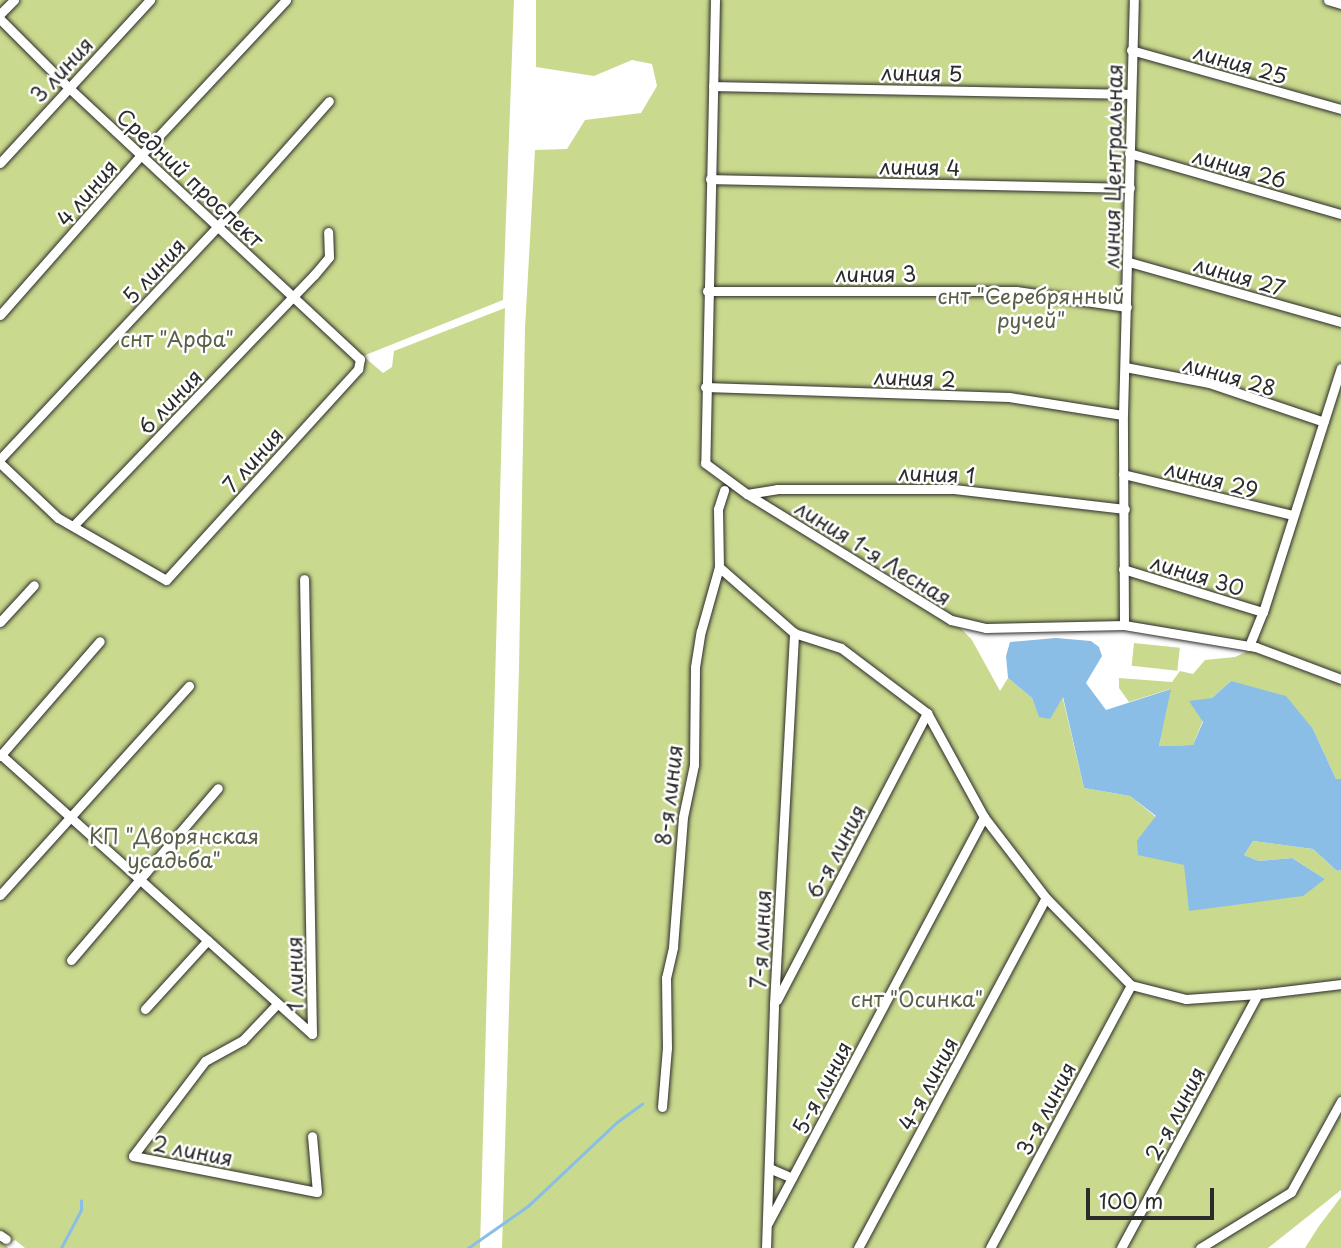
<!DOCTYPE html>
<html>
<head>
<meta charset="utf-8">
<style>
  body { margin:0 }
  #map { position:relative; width:1341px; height:1248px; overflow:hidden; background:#fff; font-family:"Playpen Sans",sans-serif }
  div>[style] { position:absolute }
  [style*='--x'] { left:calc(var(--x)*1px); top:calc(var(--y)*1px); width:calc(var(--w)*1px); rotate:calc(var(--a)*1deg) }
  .green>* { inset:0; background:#c9d98d; transform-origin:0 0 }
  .water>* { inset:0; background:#8bbee7 }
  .stream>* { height:2.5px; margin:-1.25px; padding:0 1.25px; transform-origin:1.25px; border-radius:1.25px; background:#8bbee7 }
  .roads { filter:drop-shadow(0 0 2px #2b2b2b) drop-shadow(0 0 2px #2b2b2b) }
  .street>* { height:9px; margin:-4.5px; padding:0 4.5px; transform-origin:4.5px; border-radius:4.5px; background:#fff }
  span { translate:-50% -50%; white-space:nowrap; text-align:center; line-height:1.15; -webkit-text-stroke:5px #fff; paint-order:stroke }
  .street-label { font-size:21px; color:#2b2b2b }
  .park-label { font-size:21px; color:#5a5f48 }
  .scale { position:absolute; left:1086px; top:1188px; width:128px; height:32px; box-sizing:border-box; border:4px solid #2b2b2b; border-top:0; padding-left:9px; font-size:21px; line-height:24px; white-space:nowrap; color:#2b2b2b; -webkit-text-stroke:5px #fff; paint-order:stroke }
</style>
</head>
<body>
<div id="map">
  <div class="green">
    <i style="clip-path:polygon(0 0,514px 0,503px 300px,363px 356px,383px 373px,392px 367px,394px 351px,505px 308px,480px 1248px,25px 1248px,15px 1240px,6px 1245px,8px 1248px,0 1248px)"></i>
    <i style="clip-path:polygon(536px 0,1341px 0,1341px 779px,1336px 779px,1313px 729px,1231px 681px,1212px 698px,1193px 745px,1159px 746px,1170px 689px,1129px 702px,1119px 688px,1119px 678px,1172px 682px,1180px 671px,1193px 674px,1205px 660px,1235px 657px,1255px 648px,1124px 625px,986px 628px,953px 620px,972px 640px,1000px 691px,1008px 678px,1032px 698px,1039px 716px,1062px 695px,1084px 788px,1130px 796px,1156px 817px,1137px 840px,1325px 879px,1292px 858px,1259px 861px,1244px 855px,1253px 841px,1313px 849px,1337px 871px,1341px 870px,1341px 1190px,1268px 1248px,502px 1248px,519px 669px,525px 328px,535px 150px,567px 149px,585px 120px,641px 113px,657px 86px,652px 64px,632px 60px,594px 76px,536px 67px)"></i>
    <i style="left:1134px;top:643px;width:46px;height:23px;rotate:6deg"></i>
    <i style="clip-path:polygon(1341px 1197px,1341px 1248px,1305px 1248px,1319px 1226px)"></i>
  </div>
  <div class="water">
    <i style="clip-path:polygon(1056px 638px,1091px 641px,1099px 647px,1102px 656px,1086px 683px,1106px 710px,1171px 689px,1159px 746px,1193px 745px,1203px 722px,1189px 701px,1212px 698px,1231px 681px,1286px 696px,1313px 729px,1336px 779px,1341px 779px,1341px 870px,1337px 871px,1313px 849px,1253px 841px,1244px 855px,1259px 861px,1292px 858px,1325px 879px,1303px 896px,1189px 911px,1184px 865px,1138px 855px,1137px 840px,1156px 816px,1130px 796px,1084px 788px,1063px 697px,1050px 719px,1039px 717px,1032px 698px,1008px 678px,1006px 656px,1010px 642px)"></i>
  </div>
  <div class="stream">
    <i style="--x:61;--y:1248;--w:43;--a:-62.2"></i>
    <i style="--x:81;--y:1210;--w:9;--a:-90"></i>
    <i style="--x:468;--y:1248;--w:73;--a:-35"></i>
    <i style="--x:528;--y:1206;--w:122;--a:-43.3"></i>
    <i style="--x:617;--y:1122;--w:31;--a:-36"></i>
  </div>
  <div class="roads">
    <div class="street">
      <i style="--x:715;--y:0;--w:463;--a:91.2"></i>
      <i style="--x:705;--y:463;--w:52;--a:36.4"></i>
      <i style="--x:747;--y:494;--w:240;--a:31.7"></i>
      <i style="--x:951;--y:620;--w:36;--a:13"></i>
      <i style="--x:986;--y:628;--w:138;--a:-1.2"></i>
      <i style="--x:1124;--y:625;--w:134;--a:9.5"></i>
      <i style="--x:1256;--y:647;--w:91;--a:20.6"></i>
      <i style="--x:1328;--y:0;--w:14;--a:17"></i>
      <i style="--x:0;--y:14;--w:20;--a:-45"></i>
      <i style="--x:0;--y:19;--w:96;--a:45"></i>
      <i style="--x:68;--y:87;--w:399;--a:43"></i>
      <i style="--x:360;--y:359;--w:10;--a:101"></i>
      <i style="--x:358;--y:369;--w:285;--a:132.3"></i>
      <i style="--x:166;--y:580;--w:125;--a:-150.1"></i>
      <i style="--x:58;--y:518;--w:80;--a:-136.5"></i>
      <i style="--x:1131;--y:50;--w:218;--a:15.7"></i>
      <i style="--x:713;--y:86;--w:417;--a:1.1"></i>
      <i style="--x:1129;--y:153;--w:221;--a:16.1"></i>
      <i style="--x:0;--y:163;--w:222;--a:-47.4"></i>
      <i style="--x:710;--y:179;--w:420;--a:1.2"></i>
      <i style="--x:1129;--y:262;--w:220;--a:15.8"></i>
      <i style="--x:707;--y:291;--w:309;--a:0"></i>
      <i style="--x:1016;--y:291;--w:112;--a:8.2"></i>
      <i style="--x:0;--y:315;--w:215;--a:-48.6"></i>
      <i style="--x:142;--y:154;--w:211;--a:-46.9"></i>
      <i style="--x:1125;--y:367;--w:86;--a:10.8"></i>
      <i style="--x:1209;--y:383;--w:121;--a:18.7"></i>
      <i style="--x:705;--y:387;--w:304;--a:1.9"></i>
      <i style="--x:1009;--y:397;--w:115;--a:9"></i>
      <i style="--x:0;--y:459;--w:319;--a:-46.9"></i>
      <i style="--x:218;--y:226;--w:167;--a:-48.4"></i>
      <i style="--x:1123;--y:474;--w:175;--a:13.6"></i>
      <i style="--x:747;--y:494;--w:30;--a:-9"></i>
      <i style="--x:777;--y:489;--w:177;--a:0"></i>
      <i style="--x:954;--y:489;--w:172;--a:6.7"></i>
      <i style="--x:74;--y:525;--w:347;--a:-46.2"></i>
      <i style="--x:314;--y:275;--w:23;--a:-50"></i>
      <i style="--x:329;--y:257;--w:25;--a:-92"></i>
      <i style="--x:719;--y:567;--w:100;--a:41.3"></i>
      <i style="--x:794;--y:633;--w:49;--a:17.7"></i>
      <i style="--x:841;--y:648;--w:108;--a:37.1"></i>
      <i style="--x:927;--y:713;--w:119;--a:61.3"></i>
      <i style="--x:984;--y:817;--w:102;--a:52.6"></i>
      <i style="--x:1046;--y:898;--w:122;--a:45.7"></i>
      <i style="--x:1131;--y:985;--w:57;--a:14.3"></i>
      <i style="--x:1186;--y:999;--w:72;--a:-4"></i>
      <i style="--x:1258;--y:994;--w:84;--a:-6.9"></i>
      <i style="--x:1123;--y:569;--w:146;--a:17.1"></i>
      <i style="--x:0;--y:622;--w:50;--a:-47.4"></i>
      <i style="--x:1124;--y:625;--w:210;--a:-90.3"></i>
      <i style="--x:1123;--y:415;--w:415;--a:-88.5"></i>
      <i style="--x:1249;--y:646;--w:37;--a:-68"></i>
      <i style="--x:1263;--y:612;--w:256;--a:-72.3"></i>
      <i style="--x:0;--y:754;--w:419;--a:41.9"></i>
      <i style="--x:312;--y:1034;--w:455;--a:-91"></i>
      <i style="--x:0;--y:756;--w:152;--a:-49"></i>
      <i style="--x:0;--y:895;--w:282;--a:-47.9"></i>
      <i style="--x:71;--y:960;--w:226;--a:-49.5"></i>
      <i style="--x:777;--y:1000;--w:324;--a:-62.4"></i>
      <i style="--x:277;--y:1004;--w:50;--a:133.4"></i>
      <i style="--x:243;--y:1040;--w:43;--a:151.1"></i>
      <i style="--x:205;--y:1061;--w:119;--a:127.2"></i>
      <i style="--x:133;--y:1156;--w:187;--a:11.1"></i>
      <i style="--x:317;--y:1192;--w:56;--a:-95.1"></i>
      <i style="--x:145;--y:1009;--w:93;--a:-47.6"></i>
      <i style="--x:662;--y:1107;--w:59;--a:-85.2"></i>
      <i style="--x:667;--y:1048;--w:70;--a:-90.8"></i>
      <i style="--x:666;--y:978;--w:32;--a:-77"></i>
      <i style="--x:673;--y:947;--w:130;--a:-85.6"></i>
      <i style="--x:683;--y:817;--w:53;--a:-78.1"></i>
      <i style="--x:694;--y:765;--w:98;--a:-89.4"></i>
      <i style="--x:695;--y:667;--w:36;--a:-81"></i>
      <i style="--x:701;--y:631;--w:66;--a:-74.3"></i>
      <i style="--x:719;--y:567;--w:58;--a:-91"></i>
      <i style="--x:718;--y:509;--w:20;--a:-72"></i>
      <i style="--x:769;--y:1168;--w:25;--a:23"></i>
      <i style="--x:768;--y:1223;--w:460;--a:-62"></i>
      <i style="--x:0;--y:1235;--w:7;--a:34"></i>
      <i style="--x:766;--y:1248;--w:244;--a:-88.1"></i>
      <i style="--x:774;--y:1004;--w:372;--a:-86.9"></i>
      <i style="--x:858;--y:1248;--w:397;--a:-61.8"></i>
      <i style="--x:990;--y:1248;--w:298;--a:-61.8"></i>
      <i style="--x:1121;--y:1248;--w:289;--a:-61.7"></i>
      <i style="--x:1200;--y:1248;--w:107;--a:-31.6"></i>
      <i style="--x:1291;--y:1192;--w:104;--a:-61.2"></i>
    </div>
  </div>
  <div class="street-label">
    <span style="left:1241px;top:63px;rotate:16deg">линия 25</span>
    <span style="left:61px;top:69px;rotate:-47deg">3 линия</span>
    <span style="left:922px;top:72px;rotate:1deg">линия 5</span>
    <span style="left:920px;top:166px;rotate:1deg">линия 4</span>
    <span style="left:1112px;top:166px;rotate:-89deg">линия Центральная</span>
    <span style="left:1240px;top:167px;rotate:16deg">линия 26</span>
    <span style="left:191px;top:177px;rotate:43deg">Средний проспект</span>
    <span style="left:86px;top:192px;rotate:-49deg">4 линия</span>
    <span style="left:153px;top:270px;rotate:-47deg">5 линия</span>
    <span style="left:876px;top:273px">линия 3</span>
    <span style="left:1240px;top:275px;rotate:16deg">линия 27</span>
    <span style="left:1230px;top:375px;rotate:16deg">линия 28</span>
    <span style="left:915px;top:377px;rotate:2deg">линия 2</span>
    <span style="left:169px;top:401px;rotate:-46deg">6 линия</span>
    <span style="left:252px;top:459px;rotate:-48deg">7 линия</span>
    <span style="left:937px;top:473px;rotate:2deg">линия 1</span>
    <span style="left:1212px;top:478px;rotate:14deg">линия 29</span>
    <span style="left:874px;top:552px;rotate:32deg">линия 1-я Лесная</span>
    <span style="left:1198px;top:574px;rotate:17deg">линия 30</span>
    <span style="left:668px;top:795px;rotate:-83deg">8-я линия</span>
    <span style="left:835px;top:851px;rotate:-62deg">6-я линия</span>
    <span style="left:760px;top:939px;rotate:-87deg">7-я линия</span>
    <span style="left:294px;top:974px;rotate:-91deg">1 линия</span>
    <span style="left:927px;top:1083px;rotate:-62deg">4-я линия</span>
    <span style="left:821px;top:1087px;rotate:-62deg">5-я линия</span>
    <span style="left:1045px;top:1108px;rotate:-62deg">3-я линия</span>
    <span style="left:1174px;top:1113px;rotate:-62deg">2-я линия</span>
    <span style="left:193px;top:1150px;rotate:11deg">2 линия</span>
  </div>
  <div class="park-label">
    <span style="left:1031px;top:307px">снт "Серебрянный<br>ручей"</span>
    <span style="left:177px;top:338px">снт "Арфа"</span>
    <span style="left:174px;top:847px">КП "Дворянская<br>усадьба"</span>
    <span style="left:917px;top:998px">снт "Осинка"</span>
  </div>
  <div class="scale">100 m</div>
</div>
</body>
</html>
